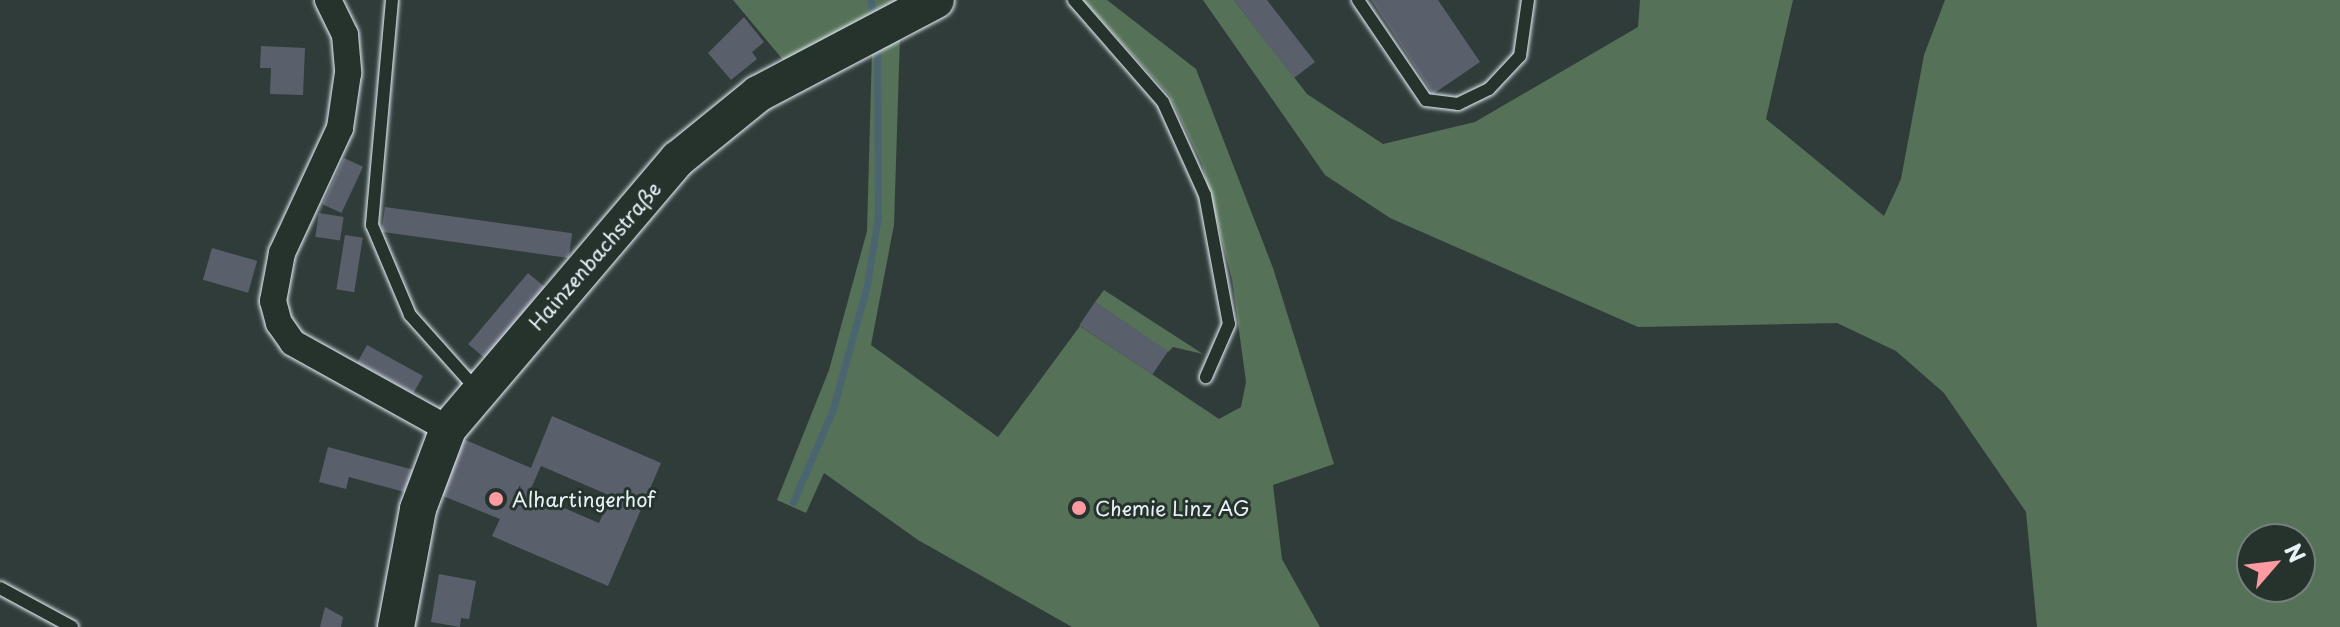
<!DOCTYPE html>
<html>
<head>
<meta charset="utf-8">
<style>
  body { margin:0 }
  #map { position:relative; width:2340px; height:627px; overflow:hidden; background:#303c3a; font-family:"Playpen Sans",sans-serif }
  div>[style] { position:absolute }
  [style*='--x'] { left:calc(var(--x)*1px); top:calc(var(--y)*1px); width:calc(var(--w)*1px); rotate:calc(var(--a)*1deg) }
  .green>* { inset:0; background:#557157 }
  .stream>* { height:7px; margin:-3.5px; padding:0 3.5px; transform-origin:3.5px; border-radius:3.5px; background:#4a6570 }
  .building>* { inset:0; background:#5a5f6c; transform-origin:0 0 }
  .roads { filter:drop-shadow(0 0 2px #e8f1f8) drop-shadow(0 0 2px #e8f1f8) }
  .lane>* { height:12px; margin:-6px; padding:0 6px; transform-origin:6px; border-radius:6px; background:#26332d }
  .street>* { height:26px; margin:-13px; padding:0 13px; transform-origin:13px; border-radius:13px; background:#26332d }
  .secondary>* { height:36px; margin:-18px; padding:0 18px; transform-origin:18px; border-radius:18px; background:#26332d }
  .dots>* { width:22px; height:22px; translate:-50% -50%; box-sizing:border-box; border:4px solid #26332d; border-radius:50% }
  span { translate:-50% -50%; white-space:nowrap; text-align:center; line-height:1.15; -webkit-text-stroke:6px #26332d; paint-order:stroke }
  .street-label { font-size:20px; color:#e8f1f8 }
  .poi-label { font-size:20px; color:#e8f1f8 }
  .left { translate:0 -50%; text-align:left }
  .north { position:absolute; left:2236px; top:523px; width:80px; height:80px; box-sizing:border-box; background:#26332d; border:2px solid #747f7e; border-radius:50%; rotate:62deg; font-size:22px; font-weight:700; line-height:32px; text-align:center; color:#e8f1f8 }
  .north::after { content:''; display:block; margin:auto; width:28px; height:36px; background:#ff9aa2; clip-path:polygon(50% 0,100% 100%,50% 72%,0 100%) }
</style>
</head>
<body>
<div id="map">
  <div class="green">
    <i style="clip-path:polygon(733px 0,898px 0,784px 61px)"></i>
    <i style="clip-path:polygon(1083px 0,1107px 0,1196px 69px,1273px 268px,1334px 464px,1273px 485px,1282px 559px,1320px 627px,1072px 627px,918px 540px,824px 473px,806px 513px,777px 500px,829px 370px,867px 231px,872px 49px,900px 36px,894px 225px,871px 345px,998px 437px,1080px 326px,1219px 419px,1241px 407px,1246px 382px,1232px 279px,1202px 164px,1169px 95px)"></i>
    <i style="clip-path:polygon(evenodd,1203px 0,1234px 0,1307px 94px,1383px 144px,1475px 122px,1638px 27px,1640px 0,1793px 0,1766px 119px,1884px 216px,1901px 179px,1924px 55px,1945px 0,2340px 0,2340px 627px,2037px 627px,2026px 512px,1944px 393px,1896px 351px,1837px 323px,1638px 327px,1390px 218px,1325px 175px,1203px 0,2252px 539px,2300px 539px,2300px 587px,2252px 587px,2252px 539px)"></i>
    <i style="clip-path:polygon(1104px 290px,1203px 354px,1173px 347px,1168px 352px,1095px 302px)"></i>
  </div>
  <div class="stream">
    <i style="--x:871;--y:0;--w:21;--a:85"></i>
    <i style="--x:793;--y:502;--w:101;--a:-66.7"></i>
    <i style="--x:833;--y:409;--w:129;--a:-74.7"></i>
    <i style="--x:867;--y:285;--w:70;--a:-80.9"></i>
    <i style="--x:878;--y:216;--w:175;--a:-90.3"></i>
  </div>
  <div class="building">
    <i style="clip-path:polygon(1234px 0,1267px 0,1315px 62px,1294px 78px)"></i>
    <i style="clip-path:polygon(1371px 0,1438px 0,1480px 62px,1433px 94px)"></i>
    <i style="clip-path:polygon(744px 17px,764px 42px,752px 52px,757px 59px,731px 80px,708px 53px)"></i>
    <i style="clip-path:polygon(261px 46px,305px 48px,303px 95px,270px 94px,271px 68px,260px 68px)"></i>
    <i style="left:344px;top:158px;width:21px;height:51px;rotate:25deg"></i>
    <i style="left:385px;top:207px;width:189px;height:25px;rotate:8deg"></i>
    <i style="left:319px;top:213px;width:25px;height:24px;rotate:9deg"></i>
    <i style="left:345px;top:235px;width:18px;height:55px;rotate:9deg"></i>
    <i style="left:212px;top:248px;width:47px;height:33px;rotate:16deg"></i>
    <i style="left:528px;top:273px;width:23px;height:93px;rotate:40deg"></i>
    <i style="left:1095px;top:302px;width:88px;height:28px;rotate:34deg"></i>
    <i style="left:367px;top:345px;width:64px;height:20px;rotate:29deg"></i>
    <i style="clip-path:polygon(evenodd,552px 416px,661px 463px,608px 586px,492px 536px,500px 519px,438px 494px,461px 438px,531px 468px,552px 416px,541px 466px,611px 496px,599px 523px,529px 493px,541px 466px)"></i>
    <i style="clip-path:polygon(328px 447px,414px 470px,408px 493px,349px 477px,346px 489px,319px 482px)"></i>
    <i style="clip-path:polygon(439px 574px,476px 581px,469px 619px,461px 618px,460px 627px,431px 622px)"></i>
    <i style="clip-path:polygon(325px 607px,343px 617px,341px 627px,320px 627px)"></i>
  </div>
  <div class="roads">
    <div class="lane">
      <i style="--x:392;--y:0;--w:226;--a:95.1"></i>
      <i style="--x:372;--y:225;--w:98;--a:67.1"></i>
      <i style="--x:410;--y:315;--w:101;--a:48.2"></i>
      <i style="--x:1074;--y:0;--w:135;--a:48.9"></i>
      <i style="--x:1163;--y:102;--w:102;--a:65.7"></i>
      <i style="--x:1205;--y:195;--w:131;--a:79.5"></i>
      <i style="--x:1229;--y:324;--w:58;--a:113.5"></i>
      <i style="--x:1358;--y:0;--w:121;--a:55.8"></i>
      <i style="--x:1426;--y:100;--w:32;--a:7"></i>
      <i style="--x:1458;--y:104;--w:34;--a:-26"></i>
      <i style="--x:1489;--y:89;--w:45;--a:-46.8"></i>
      <i style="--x:1520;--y:56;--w:57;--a:-81.9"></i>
      <i style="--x:0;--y:588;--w:82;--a:28.4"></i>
    </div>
    <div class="street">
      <i style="--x:328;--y:0;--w:39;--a:64"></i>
      <i style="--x:345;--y:35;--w:38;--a:85"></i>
      <i style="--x:348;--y:73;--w:56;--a:98.3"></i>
      <i style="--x:340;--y:128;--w:138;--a:114.9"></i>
      <i style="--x:282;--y:253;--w:49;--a:100.6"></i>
      <i style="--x:273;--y:301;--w:23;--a:75"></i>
      <i style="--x:279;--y:323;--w:24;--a:55"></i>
      <i style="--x:293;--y:343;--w:177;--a:29"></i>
    </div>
    <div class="secondary">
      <i style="--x:396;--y:627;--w:120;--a:-79.4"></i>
      <i style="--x:418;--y:509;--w:85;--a:-69.4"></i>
      <i style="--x:448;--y:429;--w:355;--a:-49.6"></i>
      <i style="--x:678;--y:159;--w:103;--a:-39.1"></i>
      <i style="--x:758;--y:94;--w:201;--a:-27.8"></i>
    </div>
  </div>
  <div class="dots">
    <i style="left:496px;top:499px;background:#ff9aa2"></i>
    <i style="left:1079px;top:508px;background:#ff9aa2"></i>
  </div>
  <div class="street-label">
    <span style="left:595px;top:256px;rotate:-49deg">Hainzenbachstraße</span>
  </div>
  <div class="poi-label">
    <span class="left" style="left:512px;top:499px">Alhartingerhof</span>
    <span class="left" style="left:1095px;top:508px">Chemie Linz AG</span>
  </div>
  <div class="north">N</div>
</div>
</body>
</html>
